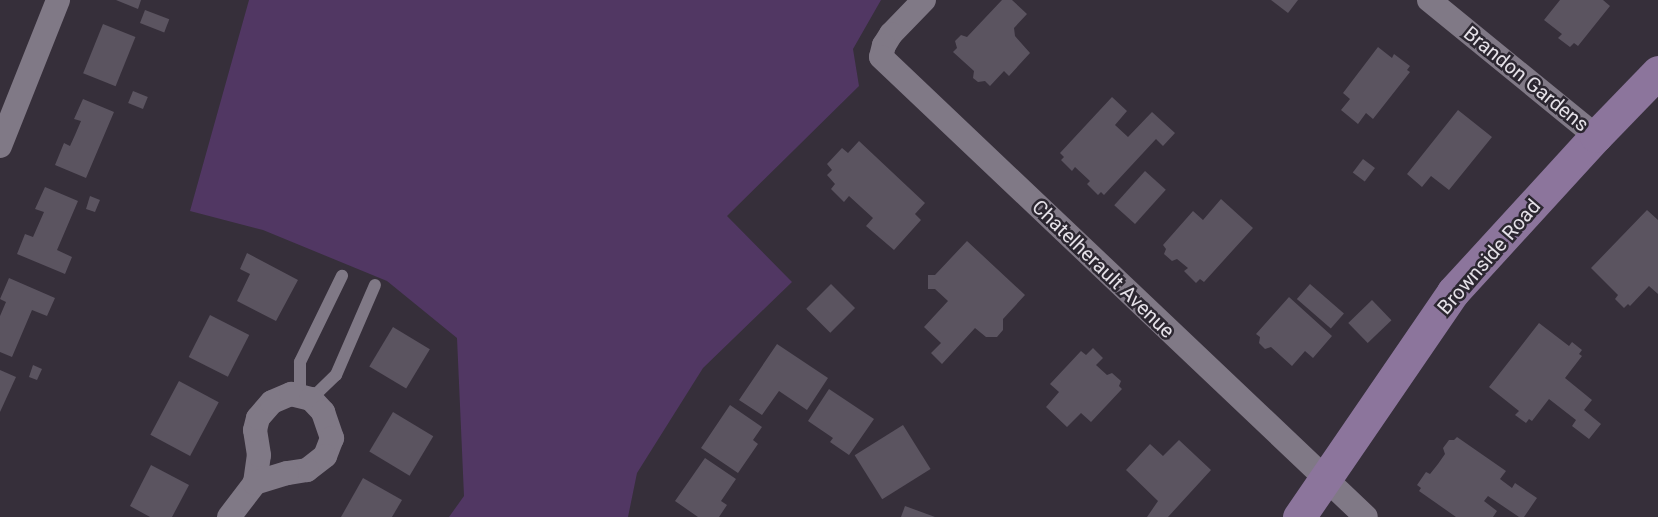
<!DOCTYPE html>
<html>
<head>
<meta charset="utf-8">
<style>
  body { margin:0 }
  #map { position:relative; width:1658px; height:517px; overflow:hidden; background:#362f3a; font-family:Roboto,sans-serif }
  div>[style] { position:absolute }
  [style*='--x'] { left:calc(var(--x)*1px); top:calc(var(--y)*1px); width:calc(var(--w)*1px); rotate:calc(var(--a)*1deg) }
  .green>* { inset:0; background:#513763 }
  .building>* { inset:0; background:#5b5460; transform-origin:0 0 }
  .lane>* { height:12px; margin:-6px; padding:0 6px; transform-origin:6px; border-radius:6px; background:#807986 }
  .street>* { height:24px; margin:-12px; padding:0 12px; transform-origin:12px; border-radius:12px; background:#807986 }
  .secondary>* { height:33px; margin:-16.5px; padding:0 16.5px; transform-origin:16.5px; border-radius:16.5px; background:#8c759c }
  span { translate:-50% -50%; white-space:nowrap; text-align:center; line-height:1.15; -webkit-text-stroke:5px #2b2630; paint-order:stroke }
  .street-label { font-size:20px; color:#e5e1e8 }
</style>
</head>
<body>
<div id="map">
  <div class="green">
    <i style="clip-path:polygon(249px 0,881px 0,853px 49px,859px 86px,727px 216px,792px 282px,703px 368px,637px 473px,628px 517px,449px 517px,464px 496px,457px 338px,387px 281px,263px 230px,190px 211px)"></i>
  </div>
  <div class="building">
    <i style="clip-path:polygon(116px 0,141px 0,138px 9px)"></i>
    <i style="clip-path:polygon(1002px 0,1012px 0,1027px 14px,1014px 28px,1015px 36px,1030px 53px,1009px 76px,1004px 71px,990px 86px,985px 81px,978px 82px,973px 78px,974px 71px,953px 52px,957px 48px,955px 41px,961px 35px,967px 37px)"></i>
    <i style="clip-path:polygon(1271px 0,1298px 0,1288px 13px)"></i>
    <i style="clip-path:polygon(1560px 0,1603px 0,1610px 6px,1578px 46px,1574px 43px,1570px 47px,1558px 38px,1562px 34px,1544px 20px)"></i>
    <i style="left:145px;top:10px;width:26px;height:14px;rotate:21deg"></i>
    <i style="left:103px;top:24px;width:35px;height:53px;rotate:22deg"></i>
    <i style="clip-path:polygon(1378px 47px,1392px 58px,1394px 54px,1410px 66px,1407px 70px,1410px 72px,1373px 119px,1366px 113px,1358px 124px,1341px 110px,1350px 99px,1343px 93px)"></i>
    <i style="left:133px;top:91px;width:16px;height:13px;rotate:22deg"></i>
    <i style="clip-path:polygon(1112px 97px,1127px 111px,1115px 125px,1128px 137px,1152px 112px,1175px 133px,1163px 146px,1156px 139px,1104px 195px,1101px 192px,1098px 195px,1087px 184px,1090px 181px,1075px 167px,1072px 171px,1061px 160px,1064px 157px,1060px 153px)"></i>
    <i style="clip-path:polygon(83px 99px,114px 112px,86px 178px,55px 165px,64px 143px,70px 146px,75px 135px,81px 121px,74px 119px)"></i>
    <i style="clip-path:polygon(1458px 110px,1492px 137px,1449px 190px,1431px 176px,1422px 187px,1407px 174px)"></i>
    <i style="clip-path:polygon(859px 141px,925px 203px,915px 214px,921px 220px,894px 250px,866px 226px,873px 218px,849px 196px,844px 202px,831px 189px,835px 184px,827px 175px,832px 170px,827px 164px,842px 148px,848px 153px)"></i>
    <i style="left:1363px;top:159px;width:15px;height:17px;rotate:37deg"></i>
    <i style="left:1145px;top:171px;width:28px;height:46px;rotate:42deg"></i>
    <i style="clip-path:polygon(45px 187px,78px 201px,57px 250px,72px 257px,65px 274px,17px 254px,25px 234px,33px 237px,44px 212px,35px 209px)"></i>
    <i style="clip-path:polygon(90px 196px,100px 200px,95px 212px,86px 209px)"></i>
    <i style="clip-path:polygon(1221px 199px,1253px 228px,1204px 282px,1200px 279px,1196px 283px,1184px 271px,1188px 268px,1177px 259px,1172px 261px,1164px 254px,1166px 249px,1163px 245px,1193px 211px,1203px 220px)"></i>
    <i style="clip-path:polygon(1647px 210px,1658px 220px,1658px 294px,1649px 286px,1630px 306px,1628px 304px,1624px 308px,1615px 299px,1618px 295px,1591px 268px)"></i>
    <i style="clip-path:polygon(967px 241px,1025px 295px,1003px 319px,1003px 330px,997px 337px,986px 337px,975px 328px,942px 364px,931px 353px,941px 343px,924px 327px,948px 301px,935px 289px,928px 289px,928px 275px,935px 275px)"></i>
    <i style="clip-path:polygon(247px 253px,298px 280px,276px 321px,237px 301px,250px 274px,240px 269px)"></i>
    <i style="clip-path:polygon(9px 278px,55px 298px,47px 316px,32px 310px,12px 357px,0 352px,0 316px,6px 302px,0 299px)"></i>
    <i style="left:831px;top:284px;width:34px;height:35px;rotate:45deg"></i>
    <i style="left:1310px;top:284px;width:45px;height:20px;rotate:41deg"></i>
    <i style="clip-path:polygon(1289px 297px,1332px 336px,1313px 358px,1305px 351px,1292px 366px,1271px 347px,1265px 349px,1259px 343px,1260px 337px,1256px 334px)"></i>
    <i style="left:1372px;top:300px;width:28px;height:33px;rotate:46deg"></i>
    <i style="left:210px;top:315px;width:44px;height:47px;rotate:27deg"></i>
    <i style="clip-path:polygon(1539px 323px,1569px 346px,1572px 342px,1582px 350px,1579px 354px,1582px 356px,1565px 378px,1592px 400px,1584px 410px,1601px 424px,1589px 439px,1572px 426px,1576px 420px,1549px 399px,1532px 421px,1529px 419px,1526px 423px,1515px 415px,1519px 411px,1489px 387px)"></i>
    <i style="left:393px;top:327px;width:43px;height:46px;rotate:31deg"></i>
    <i style="clip-path:polygon(777px 344px,828px 378px,807px 410px,779px 391px,762px 415px,739px 400px)"></i>
    <i style="clip-path:polygon(1093px 348px,1103px 358px,1096px 365px,1107px 375px,1112px 373px,1121px 381px,1119px 386px,1122px 389px,1091px 422px,1081px 413px,1067px 427px,1046px 407px,1059px 392px,1050px 384px,1081px 351px,1086px 355px)"></i>
    <i style="clip-path:polygon(33px 365px,42px 369px,37px 380px,29px 377px)"></i>
    <i style="clip-path:polygon(0 370px,16px 377px,0 412px)"></i>
    <i style="left:179px;top:381px;width:45px;height:61px;rotate:28deg"></i>
    <i style="clip-path:polygon(829px 389px,874px 419px,849px 455px,830px 442px,833px 438px,808px 421px)"></i>
    <i style="clip-path:polygon(730px 405px,762px 427px,753px 440px,758px 444px,738px 473px,701px 448px)"></i>
    <i style="left:393px;top:412px;width:47px;height:46px;rotate:31deg"></i>
    <i style="left:903px;top:425px;width:52px;height:57px;rotate:58deg"></i>
    <i style="clip-path:polygon(1457px 437px,1506px 471px,1500px 479px,1512px 488px,1515px 483px,1537px 498px,1524px 517px,1519px 517px,1488px 496px,1484px 501px,1497px 511px,1493px 517px,1456px 517px,1419px 491px,1421px 488px,1417px 485px,1426px 472px,1430px 474px,1438px 464px,1445px 454px,1443px 448px,1449px 440px,1454px 440px)"></i>
    <i style="clip-path:polygon(1179px 440px,1211px 470px,1168px 517px,1147px 517px,1158px 501px,1126px 470px,1150px 444px,1163px 456px)"></i>
    <i style="clip-path:polygon(705px 458px,736px 479px,721px 501px,727px 505px,719px 517px,698px 517px,675px 501px)"></i>
    <i style="clip-path:polygon(151px 465px,189px 485px,172px 517px,150px 517px,130px 506px)"></i>
    <i style="clip-path:polygon(363px 478px,402px 500px,392px 517px,341px 517px)"></i>
    <i style="clip-path:polygon(905px 506px,935px 517px,901px 517px)"></i>
  </div>
  <div class="lane">
    <i style="--x:300;--y:396;--w:34;--a:-90"></i>
    <i style="--x:300;--y:362;--w:96;--a:-64"></i>
    <i style="--x:311;--y:399;--w:35;--a:-44"></i>
    <i style="--x:336;--y:375;--w:98;--a:-66.6"></i>
  </div>
  <div class="street">
    <i style="--x:924;--y:0;--w:47;--a:134.1"></i>
    <i style="--x:891;--y:34;--w:13;--a:122"></i>
    <i style="--x:884;--y:45;--w:12;--a:104"></i>
    <i style="--x:881;--y:57;--w:668;--a:43.48"></i>
    <i style="--x:1429;--y:0;--w:215;--a:39.2"></i>
    <i style="--x:0;--y:146;--w:157;--a:-68.3"></i>
    <i style="--x:229;--y:517;--w:43;--a:-52.6"></i>
    <i style="--x:255;--y:483;--w:28;--a:-82"></i>
    <i style="--x:259;--y:455;--w:25;--a:-99"></i>
    <i style="--x:255;--y:430;--w:12;--a:-76"></i>
    <i style="--x:258;--y:418;--w:21;--a:-49"></i>
    <i style="--x:272;--y:402;--w:21;--a:-23"></i>
    <i style="--x:291;--y:394;--w:21;--a:14"></i>
    <i style="--x:311;--y:399;--w:18;--a:47"></i>
    <i style="--x:323;--y:412;--w:28;--a:71"></i>
    <i style="--x:332;--y:438;--w:19;--a:111"></i>
    <i style="--x:325;--y:456;--w:23;--a:142"></i>
    <i style="--x:307;--y:470;--w:20;--a:171"></i>
    <i style="--x:287;--y:473;--w:34;--a:163"></i>
  </div>
  <div class="secondary">
    <i style="--x:1299;--y:517;--w:273;--a:-55.6"></i>
    <i style="--x:1453;--y:292;--w:212;--a:-47.5"></i>
    <i style="--x:1596;--y:136;--w:89;--a:-45.9"></i>
  </div>
  <div class="street-label">
    <span style="left:1526px;top:79px;rotate:39deg">Brandon Gardens</span>
    <span style="left:1489px;top:257px;rotate:-49deg">Brownside Road</span>
    <span style="left:1103px;top:269px;rotate:44deg">Chatelherault Avenue</span>
  </div>
</div>
</body>
</html>
